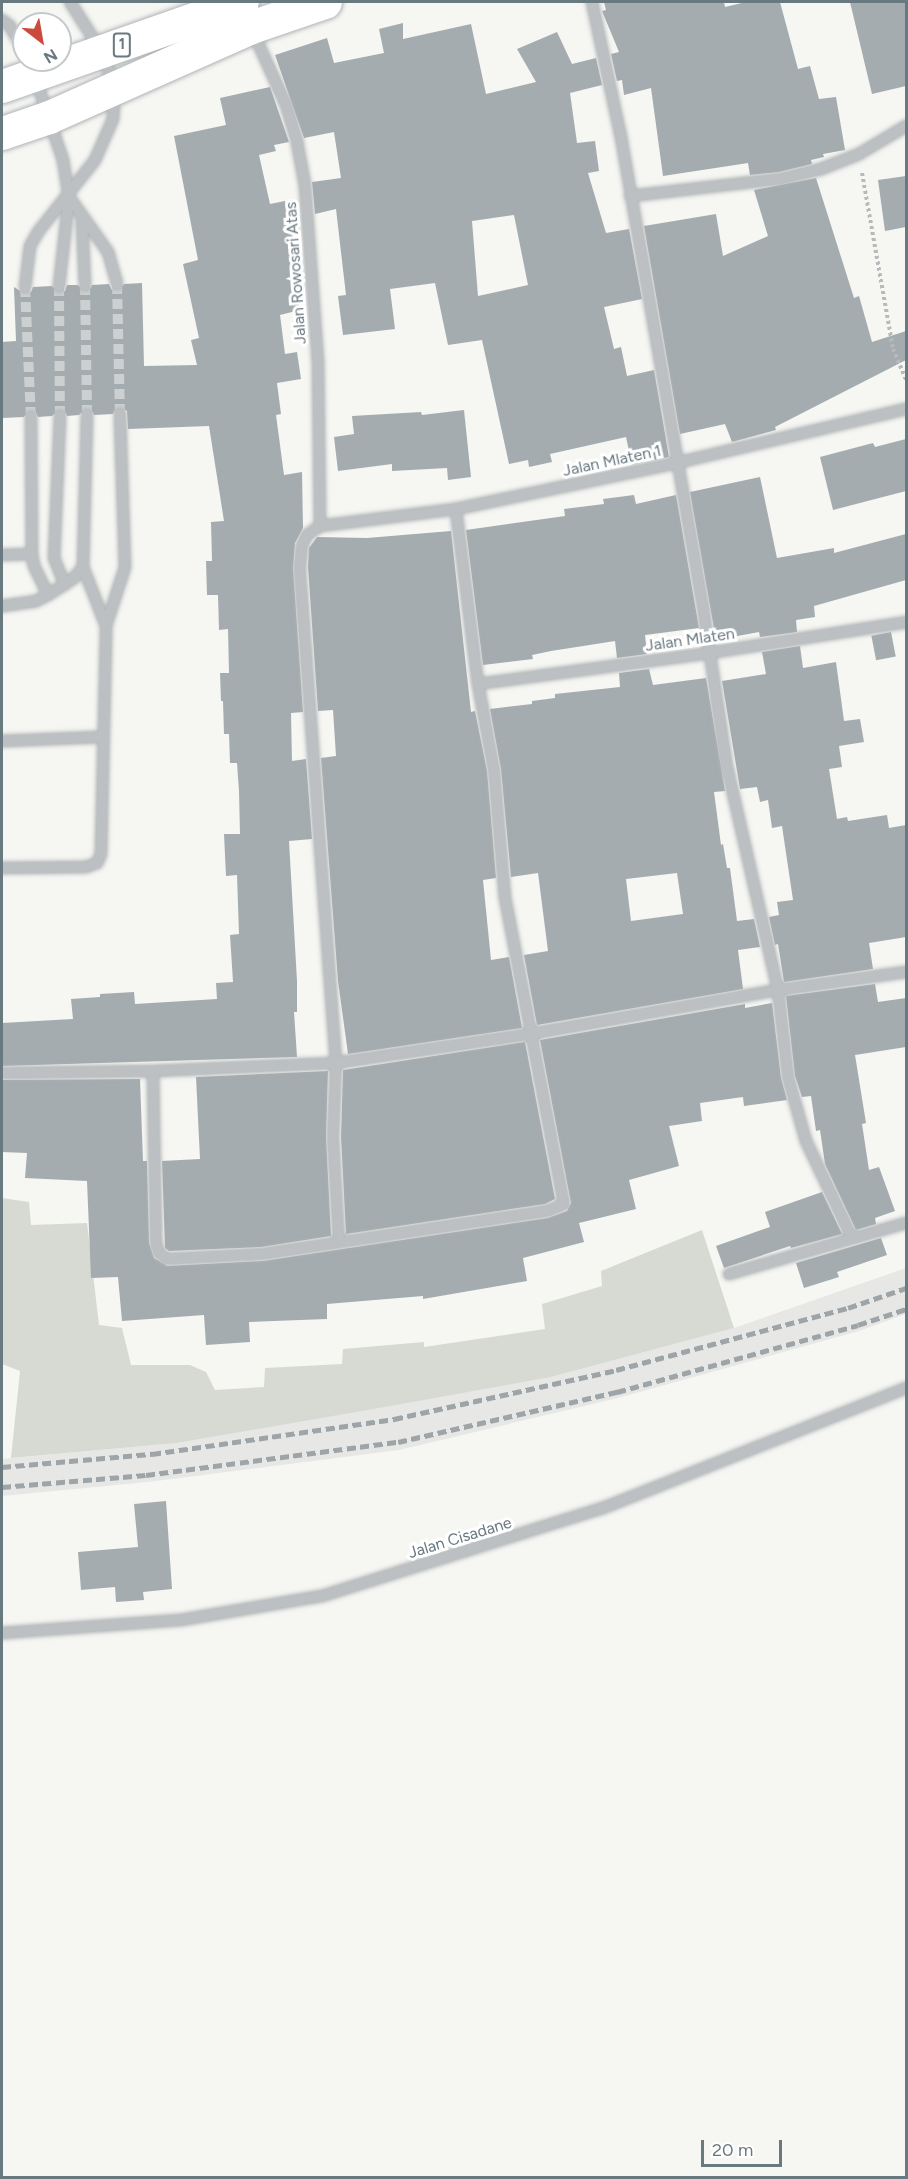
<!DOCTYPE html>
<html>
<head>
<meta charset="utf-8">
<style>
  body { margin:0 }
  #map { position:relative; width:908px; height:2179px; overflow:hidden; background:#f6f6f3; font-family:Figtree,sans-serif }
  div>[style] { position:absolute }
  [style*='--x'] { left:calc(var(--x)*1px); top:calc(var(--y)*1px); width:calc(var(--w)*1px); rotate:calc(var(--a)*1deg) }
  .built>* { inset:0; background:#e7e7e6 }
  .green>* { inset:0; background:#d7dad3 }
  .building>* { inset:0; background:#a4acaf; transform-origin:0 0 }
  .minor-tunnel>* { height:10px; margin-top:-5px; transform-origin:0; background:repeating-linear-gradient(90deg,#ccd0d0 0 10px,transparent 0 15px) }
  .path>* { height:4px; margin-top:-2px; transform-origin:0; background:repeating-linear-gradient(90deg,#b6babb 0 3px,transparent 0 6px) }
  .roads { filter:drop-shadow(0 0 2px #b0b4b6) drop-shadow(0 0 2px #b0b4b6) }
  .minor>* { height:10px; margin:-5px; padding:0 5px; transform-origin:5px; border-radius:5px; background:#bcc0c2 }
  .highway>* { height:33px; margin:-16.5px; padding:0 16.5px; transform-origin:16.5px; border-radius:16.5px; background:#fff }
  .rail>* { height:4.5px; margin-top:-2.25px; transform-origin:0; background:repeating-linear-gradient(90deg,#9ea5a8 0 9px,transparent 0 13.5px) }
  span { translate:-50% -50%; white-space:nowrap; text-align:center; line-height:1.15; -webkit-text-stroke:6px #fff; paint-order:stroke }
  .shield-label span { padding:2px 4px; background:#fff; border:2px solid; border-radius:4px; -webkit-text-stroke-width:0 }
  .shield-label { font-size:15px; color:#697980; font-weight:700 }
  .street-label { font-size:16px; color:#697980 }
  .frame { position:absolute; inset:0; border:3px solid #697980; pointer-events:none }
  .north { position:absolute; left:12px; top:12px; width:60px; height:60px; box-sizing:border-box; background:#fff; border:2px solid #c3c9cc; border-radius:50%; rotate:149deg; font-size:16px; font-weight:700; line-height:24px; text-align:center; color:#697980 }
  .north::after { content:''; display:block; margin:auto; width:21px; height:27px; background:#cc493d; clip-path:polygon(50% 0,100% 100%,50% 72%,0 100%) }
  .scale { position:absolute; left:701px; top:2140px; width:81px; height:27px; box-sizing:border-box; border:3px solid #697980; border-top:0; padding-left:8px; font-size:18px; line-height:21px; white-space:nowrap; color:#697980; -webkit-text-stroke:4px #fff; paint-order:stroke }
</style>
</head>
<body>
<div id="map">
  <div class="built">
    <i style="clip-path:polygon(906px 1268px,906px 1314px,859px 1331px,618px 1398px,399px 1450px,148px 1482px,2px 1496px,2px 1459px,177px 1443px,551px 1377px,734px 1328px)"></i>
  </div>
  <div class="green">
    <i style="clip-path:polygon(2px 1198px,29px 1202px,31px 1225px,87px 1223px,99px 1325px,122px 1328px,131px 1365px,190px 1365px,206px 1372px,215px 1390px,264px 1387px,265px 1368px,342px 1364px,343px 1349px,424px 1342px,424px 1347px,545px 1329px,542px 1304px,602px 1286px,601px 1271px,702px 1230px,734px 1328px,551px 1377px,362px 1411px,177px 1443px,11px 1458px,20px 1371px,2px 1364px)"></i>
  </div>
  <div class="building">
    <i style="clip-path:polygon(604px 2px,724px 2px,725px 7px,746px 2px,780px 2px,798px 69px,810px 66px,819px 99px,836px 97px,845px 150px,823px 154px,824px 157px,811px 160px,812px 164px,779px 172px,750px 175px,748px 163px,663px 176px,651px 88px,624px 95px,622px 80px,617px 81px,611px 54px,619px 52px,602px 11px,606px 10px)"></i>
    <i style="clip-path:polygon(850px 2px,906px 2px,906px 86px,872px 94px)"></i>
    <i style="clip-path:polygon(evenodd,403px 23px,403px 39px,471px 24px,486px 94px,536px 82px,517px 49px,557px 32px,572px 64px,596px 58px,602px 85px,570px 93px,577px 143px,595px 141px,599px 171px,588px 173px,606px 233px,629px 229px,642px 299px,604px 307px,614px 349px,621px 347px,627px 376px,654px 370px,669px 457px,632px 465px,626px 437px,550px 454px,552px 462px,529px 467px,528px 460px,509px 464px,482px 340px,448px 345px,435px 283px,390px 289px,395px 329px,343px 335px,338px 296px,346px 295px,336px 209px,315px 214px,312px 182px,341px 178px,334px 132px,304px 138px,275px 55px,327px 38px,334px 63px,384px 53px,379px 29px,403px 23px,514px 215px,528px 285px,478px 296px,472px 221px,514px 215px)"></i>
    <i style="clip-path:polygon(270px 87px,289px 142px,274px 145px,276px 151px,259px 155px,270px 204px,285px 201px,299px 266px,291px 268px,300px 310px,280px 315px,285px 354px,297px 352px,301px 379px,277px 383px,281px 414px,276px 415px,284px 475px,302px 472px,303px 528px,295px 543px,293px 568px,303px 712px,291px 713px,292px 761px,306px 759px,312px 839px,289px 841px,297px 981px,297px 1012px,294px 1012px,297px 1057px,2px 1066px,2px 1023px,73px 1019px,71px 999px,100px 997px,100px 994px,134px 992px,135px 1004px,217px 999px,216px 983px,233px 982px,230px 935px,239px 934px,237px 875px,226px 876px,224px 834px,240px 834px,239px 791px,237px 763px,230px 763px,229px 734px,224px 734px,223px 701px,221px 701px,220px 673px,229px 673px,228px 629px,219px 630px,218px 595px,207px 595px,206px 561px,212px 561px,211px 522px,224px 521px,209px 426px,128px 429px,127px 411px,120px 407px,116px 408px,113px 414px,94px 415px,91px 409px,87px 408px,79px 415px,67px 416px,64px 410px,60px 409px,52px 416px,38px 417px,35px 411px,30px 410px,24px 417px,2px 418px,2px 342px,16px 341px,14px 287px,25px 294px,31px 292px,33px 287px,52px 286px,59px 293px,65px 291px,67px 285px,78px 285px,85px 292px,89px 291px,92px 285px,109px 284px,112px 290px,118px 291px,124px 284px,142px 283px,144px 366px,197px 365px,191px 340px,199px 338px,183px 264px,198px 260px,174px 136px,226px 125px,220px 98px)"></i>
    <i style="clip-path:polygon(906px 176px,906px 227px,885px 231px,878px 180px)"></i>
    <i style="clip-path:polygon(816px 178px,854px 298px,859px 296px,872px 342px,906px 331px,906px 360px,775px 427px,776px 430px,732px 442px,725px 424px,680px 434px,644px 226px,716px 214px,723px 256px,768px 236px,754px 190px)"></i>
    <i style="clip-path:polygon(464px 410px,471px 477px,448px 480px,447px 468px,392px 471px,392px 464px,338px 471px,334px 437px,354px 434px,352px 416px,421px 412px,422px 415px)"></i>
    <i style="clip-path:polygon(906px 439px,906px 491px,833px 510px,820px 457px,873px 443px,875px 447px)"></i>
    <i style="clip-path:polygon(760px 477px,777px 558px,834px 548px,834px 553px,906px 534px,906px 580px,814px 606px,815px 617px,796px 620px,797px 632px,760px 637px,759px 632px,716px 640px,690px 492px)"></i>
    <i style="clip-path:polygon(634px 495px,636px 504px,676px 495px,699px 628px,645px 635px,647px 654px,617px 658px,615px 641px,551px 651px,532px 655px,533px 659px,483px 665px,466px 530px,565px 516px,564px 509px,604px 504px,603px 499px)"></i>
    <i style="clip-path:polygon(451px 531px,471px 712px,475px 711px,487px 771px,496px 878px,483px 880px,491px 960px,509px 957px,522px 1028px,348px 1054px,338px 981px,321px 758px,336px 756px,333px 710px,318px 711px,308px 567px,309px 548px,317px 537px,367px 538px)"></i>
    <i style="left:891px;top:632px;width:25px;height:20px;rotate:79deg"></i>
    <i style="clip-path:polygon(800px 646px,803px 668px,836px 662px,844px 721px,860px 719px,864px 742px,839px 746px,842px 767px,829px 769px,837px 819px,847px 817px,848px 821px,887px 815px,889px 828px,906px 825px,906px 937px,869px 943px,873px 969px,784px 982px,778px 944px,775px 945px,769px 917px,779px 915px,777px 902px,793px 900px,782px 826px,772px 828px,768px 800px,760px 802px,757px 787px,740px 789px,722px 681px,766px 674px,762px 652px)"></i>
    <i style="clip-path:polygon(evenodd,649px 669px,653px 685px,706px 678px,725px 791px,714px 792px,721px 845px,723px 844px,727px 868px,730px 868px,737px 921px,754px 919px,760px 947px,738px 950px,743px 989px,537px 1025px,524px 955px,548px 951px,538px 873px,511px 877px,501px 769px,490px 709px,532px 704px,532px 701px,555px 698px,555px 694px,620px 687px,619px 673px,649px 669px,677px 873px,683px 914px,631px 921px,626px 879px,677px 873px)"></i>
    <i style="clip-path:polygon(875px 984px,878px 1002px,906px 998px,906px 1047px,855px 1055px,866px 1123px,862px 1124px,869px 1170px,879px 1167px,895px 1211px,875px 1218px,876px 1224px,856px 1230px,825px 1164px,820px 1130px,816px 1131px,811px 1096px,802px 1097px,795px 1076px,786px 996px)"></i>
    <i style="clip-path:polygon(772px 1003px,781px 1078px,787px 1100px,744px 1106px,743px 1097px,700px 1103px,702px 1121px,669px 1126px,679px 1166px,629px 1180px,636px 1209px,579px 1223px,584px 1242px,523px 1258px,527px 1281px,423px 1299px,423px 1296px,327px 1304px,327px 1319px,249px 1322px,250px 1342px,206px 1345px,204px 1315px,122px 1321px,118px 1277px,91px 1278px,87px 1181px,25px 1178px,27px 1153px,2px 1152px,2px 1080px,140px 1079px,143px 1161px,147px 1161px,149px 1243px,154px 1258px,167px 1266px,263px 1261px,548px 1218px,567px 1211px,571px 1203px,540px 1040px,745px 1004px,745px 1008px)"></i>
    <i style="clip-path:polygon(525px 1042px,555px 1199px,545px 1204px,346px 1234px,341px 1137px,343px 1070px)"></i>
    <i style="clip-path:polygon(328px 1071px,326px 1137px,331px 1236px,261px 1247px,169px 1251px,165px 1248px,162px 1161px,200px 1159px,196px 1077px)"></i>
    <i style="clip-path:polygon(822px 1192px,842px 1234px,791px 1248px,790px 1246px,724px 1268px,716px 1246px,770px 1227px,765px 1212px)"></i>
    <i style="clip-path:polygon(881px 1238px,887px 1255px,837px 1272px,839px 1277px,804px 1288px,796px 1263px)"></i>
    <i style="clip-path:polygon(166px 1501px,172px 1589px,143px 1592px,144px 1600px,116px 1602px,115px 1587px,81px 1590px,78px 1552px,138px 1547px,134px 1504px)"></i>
  </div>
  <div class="minor-tunnel">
    <i style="--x:117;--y:284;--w:130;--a:88.7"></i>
    <i style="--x:85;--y:285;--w:130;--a:89.1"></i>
    <i style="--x:59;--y:286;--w:130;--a:89.6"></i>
    <i style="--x:25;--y:287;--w:130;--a:87.4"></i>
  </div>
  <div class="path">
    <i style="--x:862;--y:173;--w:179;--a:80"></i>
    <i style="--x:893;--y:349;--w:33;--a:67"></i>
  </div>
  <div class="roads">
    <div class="minor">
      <i style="--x:592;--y:2;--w:138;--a:77.9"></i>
      <i style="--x:621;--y:137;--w:484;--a:80.1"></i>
      <i style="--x:704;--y:614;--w:155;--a:81.5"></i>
      <i style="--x:727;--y:767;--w:229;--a:77.1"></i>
      <i style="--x:778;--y:990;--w:88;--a:83.4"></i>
      <i style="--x:788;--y:1077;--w:66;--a:74.3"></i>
      <i style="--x:806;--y:1141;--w:107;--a:64.6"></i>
      <i style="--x:2;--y:20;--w:9;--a:36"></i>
      <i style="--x:9;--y:25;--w:28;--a:58"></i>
      <i style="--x:252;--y:30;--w:82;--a:65.6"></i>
      <i style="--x:286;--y:105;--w:39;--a:73"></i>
      <i style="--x:297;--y:142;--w:44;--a:79.5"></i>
      <i style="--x:305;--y:185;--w:176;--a:85.8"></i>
      <i style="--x:318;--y:361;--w:165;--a:89.3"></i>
      <i style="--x:35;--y:77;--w:88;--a:71.4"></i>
      <i style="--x:63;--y:160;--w:37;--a:81"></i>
      <i style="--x:69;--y:197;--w:90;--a:96.4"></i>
      <i style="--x:630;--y:196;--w:151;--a:-6.5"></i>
      <i style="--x:780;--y:179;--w:42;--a:-13.7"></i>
      <i style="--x:821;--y:169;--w:41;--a:-21.5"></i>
      <i style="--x:859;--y:154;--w:55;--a:-30.8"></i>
      <i style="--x:69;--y:197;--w:67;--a:54.7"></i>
      <i style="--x:108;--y:252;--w:33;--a:74"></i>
      <i style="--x:82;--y:219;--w:66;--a:87.4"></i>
      <i style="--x:25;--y:287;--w:41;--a:-83"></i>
      <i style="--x:30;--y:246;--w:16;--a:-60"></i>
      <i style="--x:38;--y:232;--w:92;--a:-51.6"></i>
      <i style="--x:95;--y:160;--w:45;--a:-66.3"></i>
      <i style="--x:113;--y:119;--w:31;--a:-86"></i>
      <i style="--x:115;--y:88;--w:38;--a:-110"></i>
      <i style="--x:102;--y:52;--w:59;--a:-122.6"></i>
      <i style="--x:60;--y:416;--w:142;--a:92.4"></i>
      <i style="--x:54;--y:558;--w:29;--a:68"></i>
      <i style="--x:31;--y:417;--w:137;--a:89.6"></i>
      <i style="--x:32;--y:554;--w:12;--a:81"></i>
      <i style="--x:34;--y:566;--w:32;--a:64"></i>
      <i style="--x:2;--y:555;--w:30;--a:-2"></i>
      <i style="--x:2;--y:606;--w:34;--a:-8"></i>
      <i style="--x:36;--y:601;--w:13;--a:-27"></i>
      <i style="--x:48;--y:595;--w:30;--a:-33"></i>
      <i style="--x:73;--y:579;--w:16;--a:-50"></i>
      <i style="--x:83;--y:567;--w:152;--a:-88.5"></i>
      <i style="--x:106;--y:626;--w:62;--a:-72.1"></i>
      <i style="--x:125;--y:567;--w:153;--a:-91.9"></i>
      <i style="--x:478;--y:684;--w:233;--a:-7.6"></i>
      <i style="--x:709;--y:653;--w:199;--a:-8.9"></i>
      <i style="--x:2;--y:741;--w:100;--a:-2.3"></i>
      <i style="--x:2;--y:868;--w:84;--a:-0.7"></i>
      <i style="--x:86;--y:867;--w:12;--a:-20"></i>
      <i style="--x:97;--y:863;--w:10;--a:-66"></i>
      <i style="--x:101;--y:854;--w:228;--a:-88.7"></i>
      <i style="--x:106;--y:626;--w:63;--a:-111.3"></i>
      <i style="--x:153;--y:1071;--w:172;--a:89"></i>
      <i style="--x:156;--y:1243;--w:10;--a:73"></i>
      <i style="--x:159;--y:1253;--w:10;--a:37"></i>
      <i style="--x:167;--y:1259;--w:95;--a:-3"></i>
      <i style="--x:262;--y:1254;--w:288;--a:-8.6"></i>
      <i style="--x:547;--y:1211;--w:18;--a:-22"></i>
      <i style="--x:564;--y:1204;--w:312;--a:-100.9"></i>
      <i style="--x:505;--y:898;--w:128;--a:-94.9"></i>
      <i style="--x:494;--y:770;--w:87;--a:-100.5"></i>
      <i style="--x:478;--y:684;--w:176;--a:-97.2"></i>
      <i style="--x:2;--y:1073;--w:151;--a:-0.8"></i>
      <i style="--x:153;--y:1071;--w:183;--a:-2.5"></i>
      <i style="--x:336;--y:1063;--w:196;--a:-8.5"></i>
      <i style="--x:530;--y:1034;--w:252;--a:-10.1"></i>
      <i style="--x:778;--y:990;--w:129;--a:-8"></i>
      <i style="--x:339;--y:1242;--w:105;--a:-93.3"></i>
      <i style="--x:333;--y:1137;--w:74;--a:-87.7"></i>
      <i style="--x:336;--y:1063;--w:497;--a:-94.2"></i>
      <i style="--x:300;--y:567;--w:21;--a:-85"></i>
      <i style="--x:302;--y:546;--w:12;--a:-66"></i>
      <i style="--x:307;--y:535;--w:16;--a:-35"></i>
      <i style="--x:320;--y:526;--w:137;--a:-7.1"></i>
      <i style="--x:456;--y:509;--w:225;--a:-11.8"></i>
      <i style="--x:676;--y:463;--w:236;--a:-13.2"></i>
      <i style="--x:729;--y:1274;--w:184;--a:-16.1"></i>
      <i style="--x:2;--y:1633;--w:179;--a:-4.2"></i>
      <i style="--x:181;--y:1620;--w:143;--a:-9.7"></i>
      <i style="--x:322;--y:1596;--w:294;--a:-17.4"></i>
      <i style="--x:603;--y:1508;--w:326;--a:-21.6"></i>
    </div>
    <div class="highway">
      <i style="--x:2;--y:86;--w:254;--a:-19.3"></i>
      <i style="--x:2;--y:133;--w:50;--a:-18.8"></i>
      <i style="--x:49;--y:117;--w:221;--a:-24"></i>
      <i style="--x:251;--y:27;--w:78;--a:-18.7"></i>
    </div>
  </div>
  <div class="rail">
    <i style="--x:2;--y:1467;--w:151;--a:-5"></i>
    <i style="--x:152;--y:1454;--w:245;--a:-8.2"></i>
    <i style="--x:394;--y:1419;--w:227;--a:-12.4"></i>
    <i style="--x:616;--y:1370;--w:240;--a:-15"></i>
    <i style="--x:848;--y:1308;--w:61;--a:-19"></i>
    <i style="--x:2;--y:1487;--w:144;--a:-4.8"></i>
    <i style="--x:146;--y:1475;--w:254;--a:-7.5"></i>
    <i style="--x:398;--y:1442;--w:225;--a:-12.9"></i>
    <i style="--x:617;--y:1392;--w:250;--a:-15.5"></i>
    <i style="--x:858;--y:1325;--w:51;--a:-18.4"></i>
  </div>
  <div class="shield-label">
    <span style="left:122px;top:45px">1</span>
  </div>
  <div class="street-label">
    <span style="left:296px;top:273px;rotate:-94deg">Jalan Rowosari Atas</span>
    <span style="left:612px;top:461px;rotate:-12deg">Jalan Mlaten 1</span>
    <span style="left:690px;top:640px;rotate:-8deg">Jalan Mlaten</span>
    <span style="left:460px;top:1538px;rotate:-17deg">Jalan Cisadane</span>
  </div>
  <div class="frame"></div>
  <div class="north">N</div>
  <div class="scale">20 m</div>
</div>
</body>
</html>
